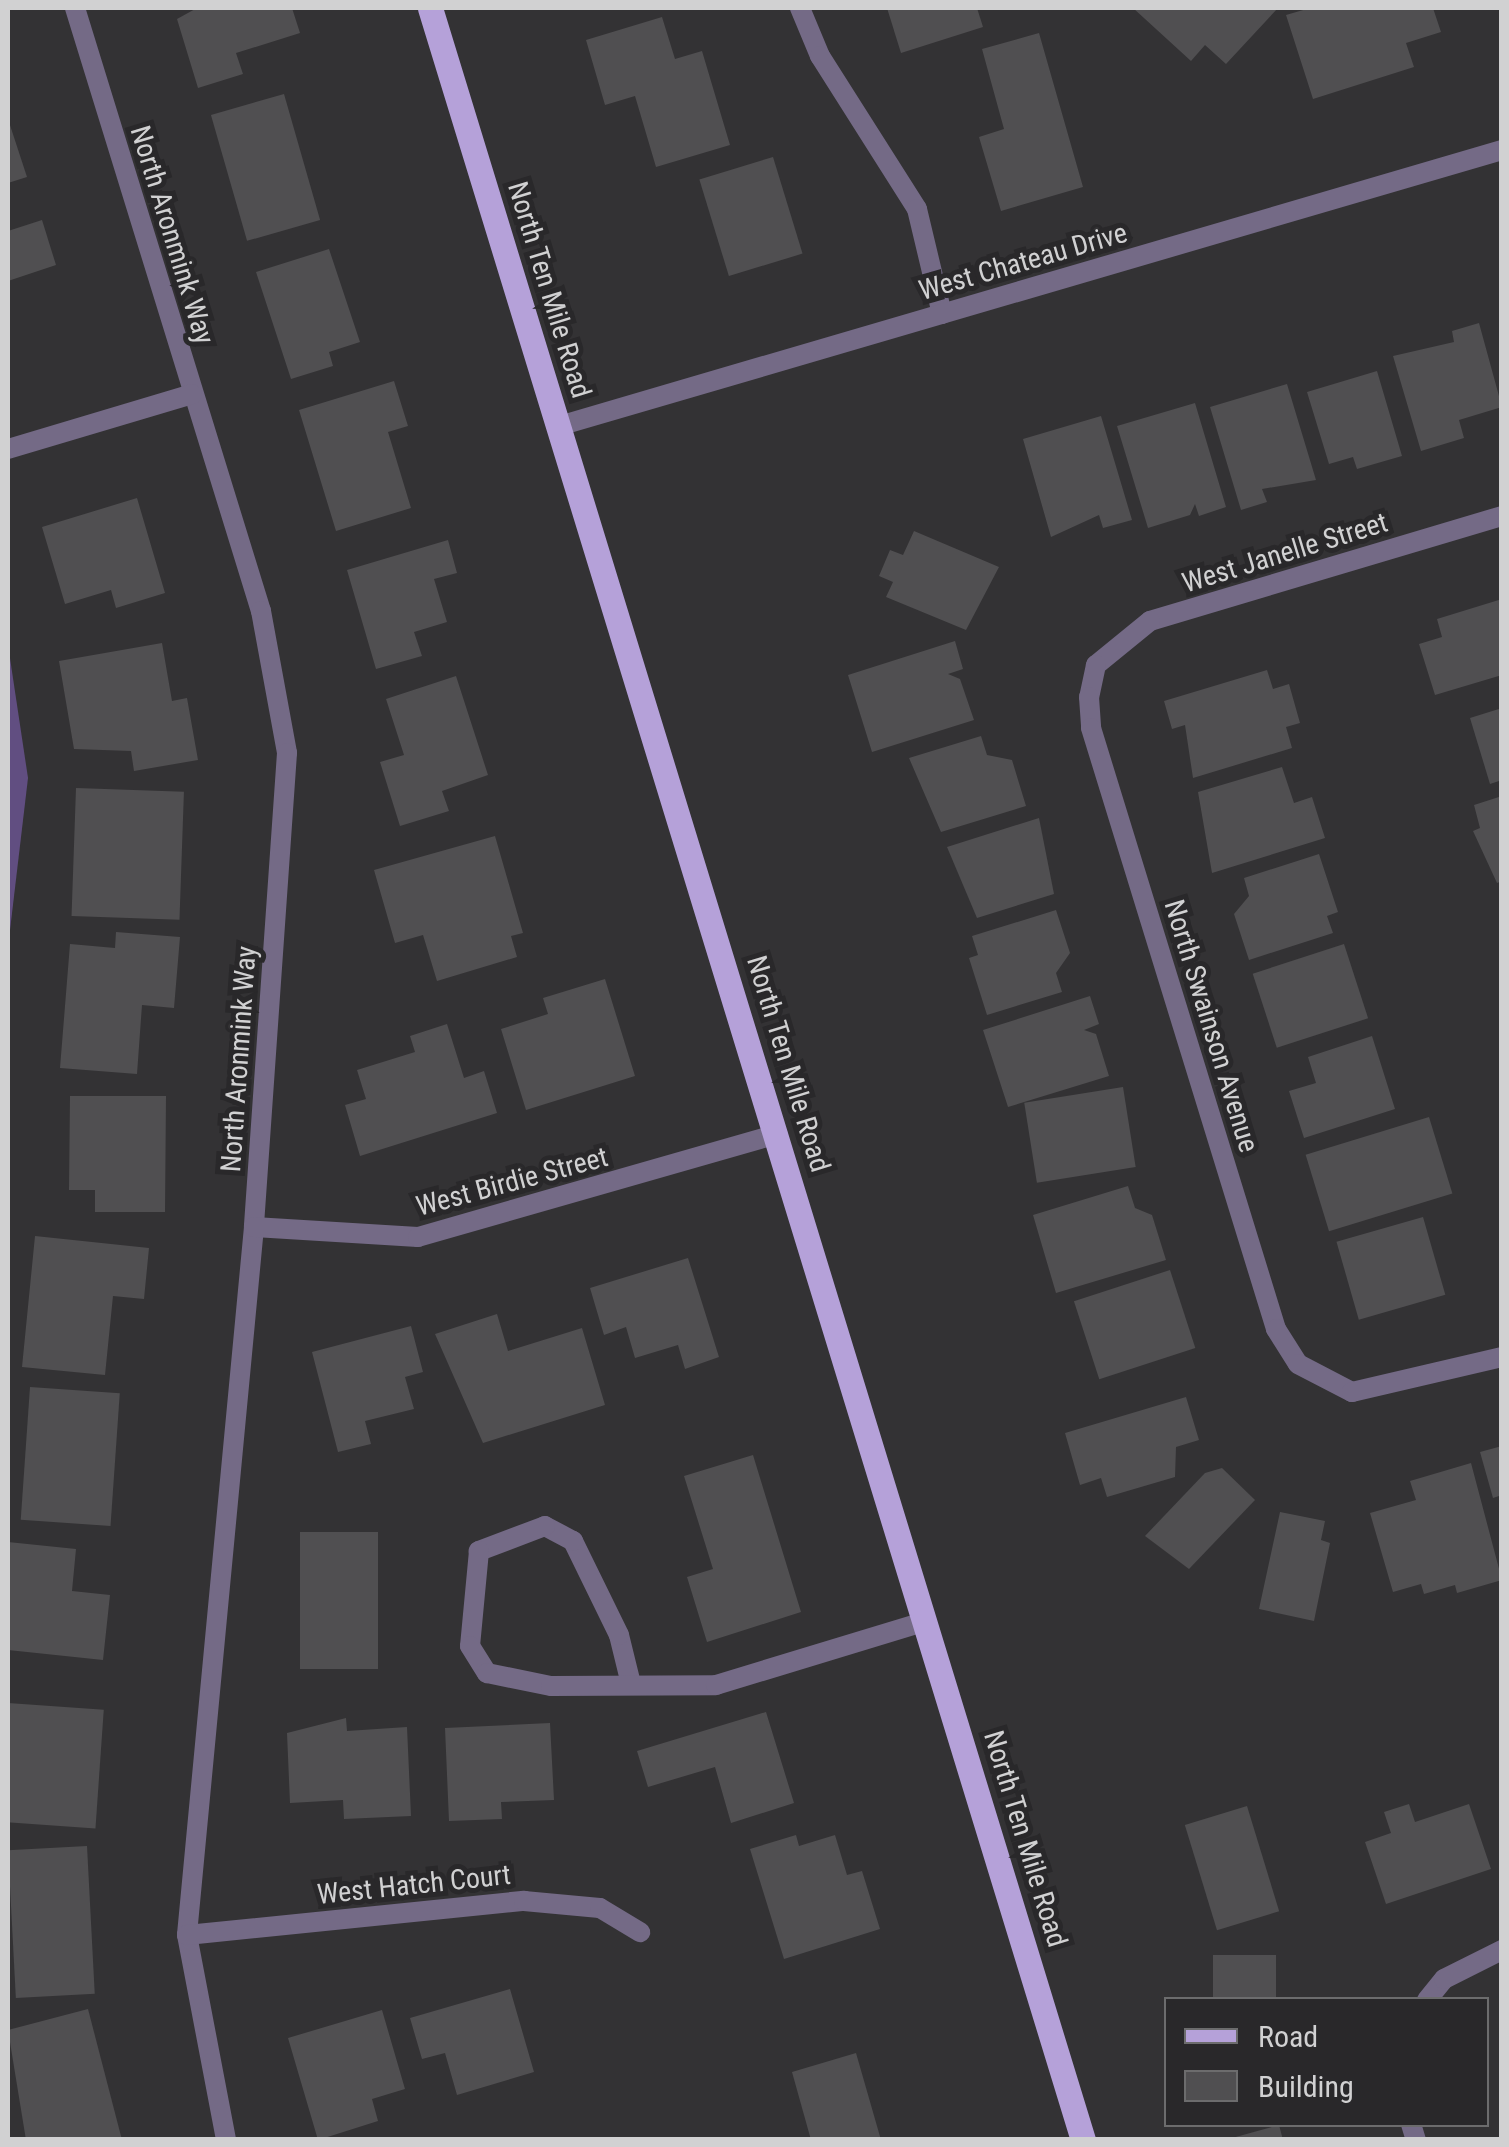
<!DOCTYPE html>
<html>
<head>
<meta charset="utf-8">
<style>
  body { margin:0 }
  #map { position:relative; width:1509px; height:2147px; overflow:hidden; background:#333234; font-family:"Roboto Condensed",sans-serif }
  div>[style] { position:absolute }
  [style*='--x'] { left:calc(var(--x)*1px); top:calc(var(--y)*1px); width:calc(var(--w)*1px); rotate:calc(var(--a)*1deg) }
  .green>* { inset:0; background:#614e81 }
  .building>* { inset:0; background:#504f51; transform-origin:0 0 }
  .service>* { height:20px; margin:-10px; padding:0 10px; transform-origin:10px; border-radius:10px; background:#746a86 }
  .minor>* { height:20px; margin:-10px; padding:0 10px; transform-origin:10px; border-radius:10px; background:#746a86 }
  .tertiary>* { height:20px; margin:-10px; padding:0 10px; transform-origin:10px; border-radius:10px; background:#746a86 }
  .primary>* { height:25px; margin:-12.5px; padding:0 12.5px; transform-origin:12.5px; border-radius:12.5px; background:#b5a1d9 }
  span { translate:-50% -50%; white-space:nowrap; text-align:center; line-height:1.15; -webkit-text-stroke:10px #29282a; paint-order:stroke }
  .street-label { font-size:28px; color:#d1d1d2 }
  .frame { position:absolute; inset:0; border:10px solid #d1d1d2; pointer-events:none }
  .legend { position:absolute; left:1164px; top:1997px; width:325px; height:130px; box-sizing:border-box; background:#29282a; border:2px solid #6c6c6d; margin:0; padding:12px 18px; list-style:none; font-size:30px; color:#d1d1d2 }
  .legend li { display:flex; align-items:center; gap:20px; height:50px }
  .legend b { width:50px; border:2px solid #6c6c6d }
</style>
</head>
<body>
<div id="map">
  <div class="green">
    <i style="clip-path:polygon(8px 645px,28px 778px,8px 947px)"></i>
  </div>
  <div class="building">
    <i style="clip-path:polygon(197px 8px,292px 8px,300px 33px,236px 53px,243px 74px,198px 88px,177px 19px)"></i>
    <i style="clip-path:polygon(887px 8px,977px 8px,983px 27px,901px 53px)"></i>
    <i style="clip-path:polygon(1133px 8px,1278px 8px,1226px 64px,1205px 45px,1191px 61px)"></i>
    <i style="clip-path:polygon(1310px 8px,1433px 8px,1441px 32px,1406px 43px,1414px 67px,1313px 99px,1286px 15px)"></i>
    <i style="clip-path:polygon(662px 17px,675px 59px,702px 51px,730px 145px,656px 167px,635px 96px,605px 105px,586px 40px)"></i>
    <i style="clip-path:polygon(1039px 33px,1083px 187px,1001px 211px,979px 137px,1004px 129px,982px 49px)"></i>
    <i style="left:284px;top:94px;width:131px;height:76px;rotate:74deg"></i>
    <i style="clip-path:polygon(8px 119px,27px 177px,8px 183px)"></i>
    <i style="left:773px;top:157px;width:101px;height:77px;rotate:73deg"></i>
    <i style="clip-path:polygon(42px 220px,56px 265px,8px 281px,8px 231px)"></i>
    <i style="clip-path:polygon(329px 249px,360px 342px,329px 352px,333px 366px,291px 379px,256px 272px)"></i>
    <i style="clip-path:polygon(1479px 323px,1502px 407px,1459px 420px,1464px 438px,1421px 451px,1393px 356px,1454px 342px,1452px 331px)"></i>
    <i style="clip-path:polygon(1377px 371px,1402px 456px,1357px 469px,1353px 457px,1329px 464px,1307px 392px)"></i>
    <i style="clip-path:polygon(394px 381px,408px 426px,388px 432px,411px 508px,336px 531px,299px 410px)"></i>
    <i style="clip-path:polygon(1287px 384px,1316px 480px,1262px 489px,1267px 502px,1241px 510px,1210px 407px)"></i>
    <i style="clip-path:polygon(1195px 403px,1226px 507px,1199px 516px,1195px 504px,1190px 515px,1148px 528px,1117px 426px)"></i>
    <i style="clip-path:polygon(1101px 416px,1132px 520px,1103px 528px,1099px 515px,1051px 537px,1023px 439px)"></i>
    <i style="clip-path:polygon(137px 498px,165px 593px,116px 608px,111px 590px,65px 604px,42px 527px)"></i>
    <i style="clip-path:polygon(914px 531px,999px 567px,966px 630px,886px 597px,893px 582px,879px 576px,890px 550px,903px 555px)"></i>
    <i style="clip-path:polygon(448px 540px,457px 573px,434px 579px,447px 622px,414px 632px,422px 656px,376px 669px,347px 570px)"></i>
    <i style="clip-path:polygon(1502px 599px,1502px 675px,1435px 695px,1419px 644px,1442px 637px,1437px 619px)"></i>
    <i style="clip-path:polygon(955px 641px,963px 669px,948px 674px,960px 679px,974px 720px,872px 752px,848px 675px)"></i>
    <i style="clip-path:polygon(162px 643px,172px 701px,187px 698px,198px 760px,134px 771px,131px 751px,74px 749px,59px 661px)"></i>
    <i style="clip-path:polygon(1267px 670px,1273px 689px,1289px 684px,1300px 723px,1286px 727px,1292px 748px,1193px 778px,1185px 725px,1172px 729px,1164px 701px)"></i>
    <i style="clip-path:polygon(456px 676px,488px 775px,442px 791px,449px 811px,400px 826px,380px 762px,404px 755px,386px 699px)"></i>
    <i style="clip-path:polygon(1502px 708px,1502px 780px,1490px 784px,1470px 718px)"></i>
    <i style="clip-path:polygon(981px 736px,987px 755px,1012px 760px,1026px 806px,941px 832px,909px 758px)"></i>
    <i style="clip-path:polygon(1282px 767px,1294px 803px,1312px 797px,1325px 838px,1212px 873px,1198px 792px)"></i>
    <i style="left:76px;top:788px;width:108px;height:128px;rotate:2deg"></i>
    <i style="clip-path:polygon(1502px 796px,1502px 881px,1497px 883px,1473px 831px,1480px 828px,1474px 805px)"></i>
    <i style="clip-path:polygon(1039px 818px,1054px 894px,977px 918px,947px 847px)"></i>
    <i style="clip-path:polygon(495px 836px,523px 933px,511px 936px,517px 957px,437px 981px,423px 935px,395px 943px,374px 870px)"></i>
    <i style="clip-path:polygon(1319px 854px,1338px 912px,1327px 916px,1333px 933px,1249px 960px,1234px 914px,1249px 896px,1244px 878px)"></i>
    <i style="clip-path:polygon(1056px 910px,1070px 953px,1056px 973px,1062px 992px,987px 1015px,969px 958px,978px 955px,972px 936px)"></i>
    <i style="clip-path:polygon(116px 932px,180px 937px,174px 1008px,142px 1005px,137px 1074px,60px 1068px,70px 944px,115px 948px)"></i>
    <i style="left:1344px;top:944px;width:78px;height:96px;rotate:72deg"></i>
    <i style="clip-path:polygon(605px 979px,635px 1076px,526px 1110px,501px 1029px,548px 1014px,543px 998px)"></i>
    <i style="clip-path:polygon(1090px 996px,1099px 1024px,1084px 1030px,1096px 1034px,1109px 1076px,1008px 1107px,983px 1030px)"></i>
    <i style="clip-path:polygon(447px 1024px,464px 1078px,484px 1071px,497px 1113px,360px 1156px,345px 1105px,366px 1099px,357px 1070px,415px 1052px,410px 1036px)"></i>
    <i style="clip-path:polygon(1372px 1036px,1395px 1109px,1304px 1138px,1289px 1091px,1316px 1083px,1308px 1057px)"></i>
    <i style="left:1123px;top:1087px;width:81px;height:100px;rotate:81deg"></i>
    <i style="clip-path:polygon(70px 1096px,166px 1096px,165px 1212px,95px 1212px,95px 1190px,69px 1190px)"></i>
    <i style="left:1429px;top:1117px;width:80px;height:129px;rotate:73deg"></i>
    <i style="clip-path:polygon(1128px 1186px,1135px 1208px,1152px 1215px,1166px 1260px,1056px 1293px,1033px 1215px)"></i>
    <i style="left:1423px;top:1217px;width:81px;height:90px;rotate:74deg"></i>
    <i style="clip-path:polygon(35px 1236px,149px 1248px,144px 1299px,113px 1296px,105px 1375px,22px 1367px)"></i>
    <i style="clip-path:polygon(688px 1258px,719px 1357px,685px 1369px,678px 1345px,635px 1358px,626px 1327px,604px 1335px,590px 1288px)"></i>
    <i style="left:1170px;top:1270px;width:82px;height:101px;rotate:72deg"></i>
    <i style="clip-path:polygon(497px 1314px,508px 1351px,582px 1328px,605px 1405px,483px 1443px,435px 1334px)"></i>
    <i style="clip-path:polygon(411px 1326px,423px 1372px,405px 1377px,414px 1409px,365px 1421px,371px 1444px,338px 1452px,312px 1352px)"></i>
    <i style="left:30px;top:1387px;width:90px;height:133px;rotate:4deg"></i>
    <i style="clip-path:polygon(1186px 1397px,1199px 1440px,1176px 1447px,1175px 1477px,1107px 1497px,1101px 1478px,1080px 1485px,1065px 1433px)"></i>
    <i style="clip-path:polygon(1502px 1446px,1502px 1495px,1493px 1498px,1480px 1452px)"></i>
    <i style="clip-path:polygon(753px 1455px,801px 1612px,707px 1642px,687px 1577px,713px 1569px,684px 1476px)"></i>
    <i style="clip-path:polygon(1471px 1463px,1502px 1580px,1457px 1593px,1455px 1585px,1424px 1594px,1421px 1584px,1393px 1592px,1370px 1513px,1416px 1500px,1410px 1481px)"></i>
    <i style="clip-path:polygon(1222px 1468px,1255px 1500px,1189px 1569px,1145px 1536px,1205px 1473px)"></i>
    <i style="clip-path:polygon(1280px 1512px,1325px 1521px,1321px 1540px,1330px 1543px,1314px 1621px,1259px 1609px)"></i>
    <i style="left:300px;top:1532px;width:78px;height:137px"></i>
    <i style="clip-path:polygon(8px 1542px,76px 1549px,72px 1591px,110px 1595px,103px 1660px,8px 1650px)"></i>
    <i style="left:8px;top:1703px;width:96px;height:119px;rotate:4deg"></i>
    <i style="clip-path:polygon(766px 1712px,794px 1803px,731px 1823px,715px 1767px,648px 1787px,637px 1751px)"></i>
    <i style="clip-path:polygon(346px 1718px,347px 1731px,407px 1727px,411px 1816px,344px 1819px,343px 1800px,290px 1803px,287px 1733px)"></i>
    <i style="clip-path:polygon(550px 1723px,554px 1800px,501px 1802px,502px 1819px,449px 1821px,445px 1728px)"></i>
    <i style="clip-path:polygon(1409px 1804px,1415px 1822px,1469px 1804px,1491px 1869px,1386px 1904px,1365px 1842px,1391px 1833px,1384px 1812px)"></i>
    <i style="left:1247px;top:1806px;width:110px;height:65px;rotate:73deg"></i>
    <i style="clip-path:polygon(796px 1835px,799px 1846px,835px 1835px,847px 1875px,862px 1871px,880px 1929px,784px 1959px,750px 1849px)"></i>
    <i style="left:87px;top:1846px;width:148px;height:79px;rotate:87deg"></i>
    <i style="left:1213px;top:1955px;width:63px;height:45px"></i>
    <i style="clip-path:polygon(510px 1989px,534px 2072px,457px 2095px,445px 2053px,422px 2059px,410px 2018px)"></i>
    <i style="clip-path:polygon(88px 2009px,122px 2140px,26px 2140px,8px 2030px)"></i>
    <i style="clip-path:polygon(382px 2010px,405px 2089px,372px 2099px,378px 2121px,318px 2140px,288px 2038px)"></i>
    <i style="clip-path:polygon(856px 2053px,881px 2140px,811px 2140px,792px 2072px)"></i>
    <i style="clip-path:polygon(1279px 2125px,1283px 2140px,1232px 2140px,1232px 2138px)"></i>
  </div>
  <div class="service">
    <i style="--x:631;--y:1684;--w:50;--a:-103.8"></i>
    <i style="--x:619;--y:1635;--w:105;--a:-116.1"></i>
    <i style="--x:573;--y:1541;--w:32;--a:-152"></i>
    <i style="--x:545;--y:1526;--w:71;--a:159.3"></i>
    <i style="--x:479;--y:1551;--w:95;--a:95.4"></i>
    <i style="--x:470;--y:1646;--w:32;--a:58"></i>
    <i style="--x:487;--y:1673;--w:65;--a:11.5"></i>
    <i style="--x:551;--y:1686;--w:165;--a:-0.3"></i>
    <i style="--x:716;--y:1685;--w:220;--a:-16.9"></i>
  </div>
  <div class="minor">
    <i style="--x:75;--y:8;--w:631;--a:72.86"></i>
    <i style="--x:261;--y:611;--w:144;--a:79.6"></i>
    <i style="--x:287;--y:753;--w:475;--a:94"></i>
    <i style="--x:254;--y:1227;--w:711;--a:95.41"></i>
    <i style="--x:187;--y:1935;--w:209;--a:79.2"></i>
    <i style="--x:800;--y:8;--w:52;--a:67.4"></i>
    <i style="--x:820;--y:56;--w:181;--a:57.6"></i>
    <i style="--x:917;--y:209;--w:108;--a:76.6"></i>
    <i style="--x:8;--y:449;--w:192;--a:-16.6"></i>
    <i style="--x:1502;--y:516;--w:367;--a:163.4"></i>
    <i style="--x:1150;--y:621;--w:70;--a:140.8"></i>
    <i style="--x:1096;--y:665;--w:33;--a:102"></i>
    <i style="--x:1089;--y:697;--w:31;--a:86"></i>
    <i style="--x:1091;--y:728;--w:629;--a:72.89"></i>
    <i style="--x:1276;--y:1329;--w:41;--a:57.8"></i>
    <i style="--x:1298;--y:1364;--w:61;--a:27.4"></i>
    <i style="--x:1352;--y:1392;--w:154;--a:-13.1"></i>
    <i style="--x:254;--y:1227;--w:164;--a:3.5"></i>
    <i style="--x:418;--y:1237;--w:374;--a:-16"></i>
    <i style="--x:187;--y:1935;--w:339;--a:-5.8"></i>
    <i style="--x:524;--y:1901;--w:76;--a:5.3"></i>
    <i style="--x:600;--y:1908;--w:47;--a:31"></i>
    <i style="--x:1427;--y:2000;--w:27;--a:-51"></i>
    <i style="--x:1444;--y:1979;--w:65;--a:-26.6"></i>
    <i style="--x:1411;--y:2124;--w:17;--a:73"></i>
  </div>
  <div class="tertiary">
    <i style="--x:559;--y:426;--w:983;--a:-16.31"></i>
  </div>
  <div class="primary">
    <i style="--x:430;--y:8;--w:2230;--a:72.97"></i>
  </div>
  <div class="street-label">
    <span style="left:172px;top:235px;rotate:73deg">North Aronmink Way</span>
    <span style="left:1023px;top:262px;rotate:-16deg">West Chateau Drive</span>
    <span style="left:549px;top:290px;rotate:73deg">North Ten Mile Road</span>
    <span style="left:1285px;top:553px;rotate:-17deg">West Janelle Street</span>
    <span style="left:1211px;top:1026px;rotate:73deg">North Swainson Avenue</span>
    <span style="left:239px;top:1059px;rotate:-86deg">North Aronmink Way</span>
    <span style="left:788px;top:1064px;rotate:73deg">North Ten Mile Road</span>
    <span style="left:512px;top:1182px;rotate:-15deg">West Birdie Street</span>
    <span style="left:1025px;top:1839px;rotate:73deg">North Ten Mile Road</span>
    <span style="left:414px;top:1885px;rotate:-6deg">West Hatch Court</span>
  </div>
  <div class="frame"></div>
  <ul class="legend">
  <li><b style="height:12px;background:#b5a1d9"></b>Road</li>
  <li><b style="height:28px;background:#504f51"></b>Building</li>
  </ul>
</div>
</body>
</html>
